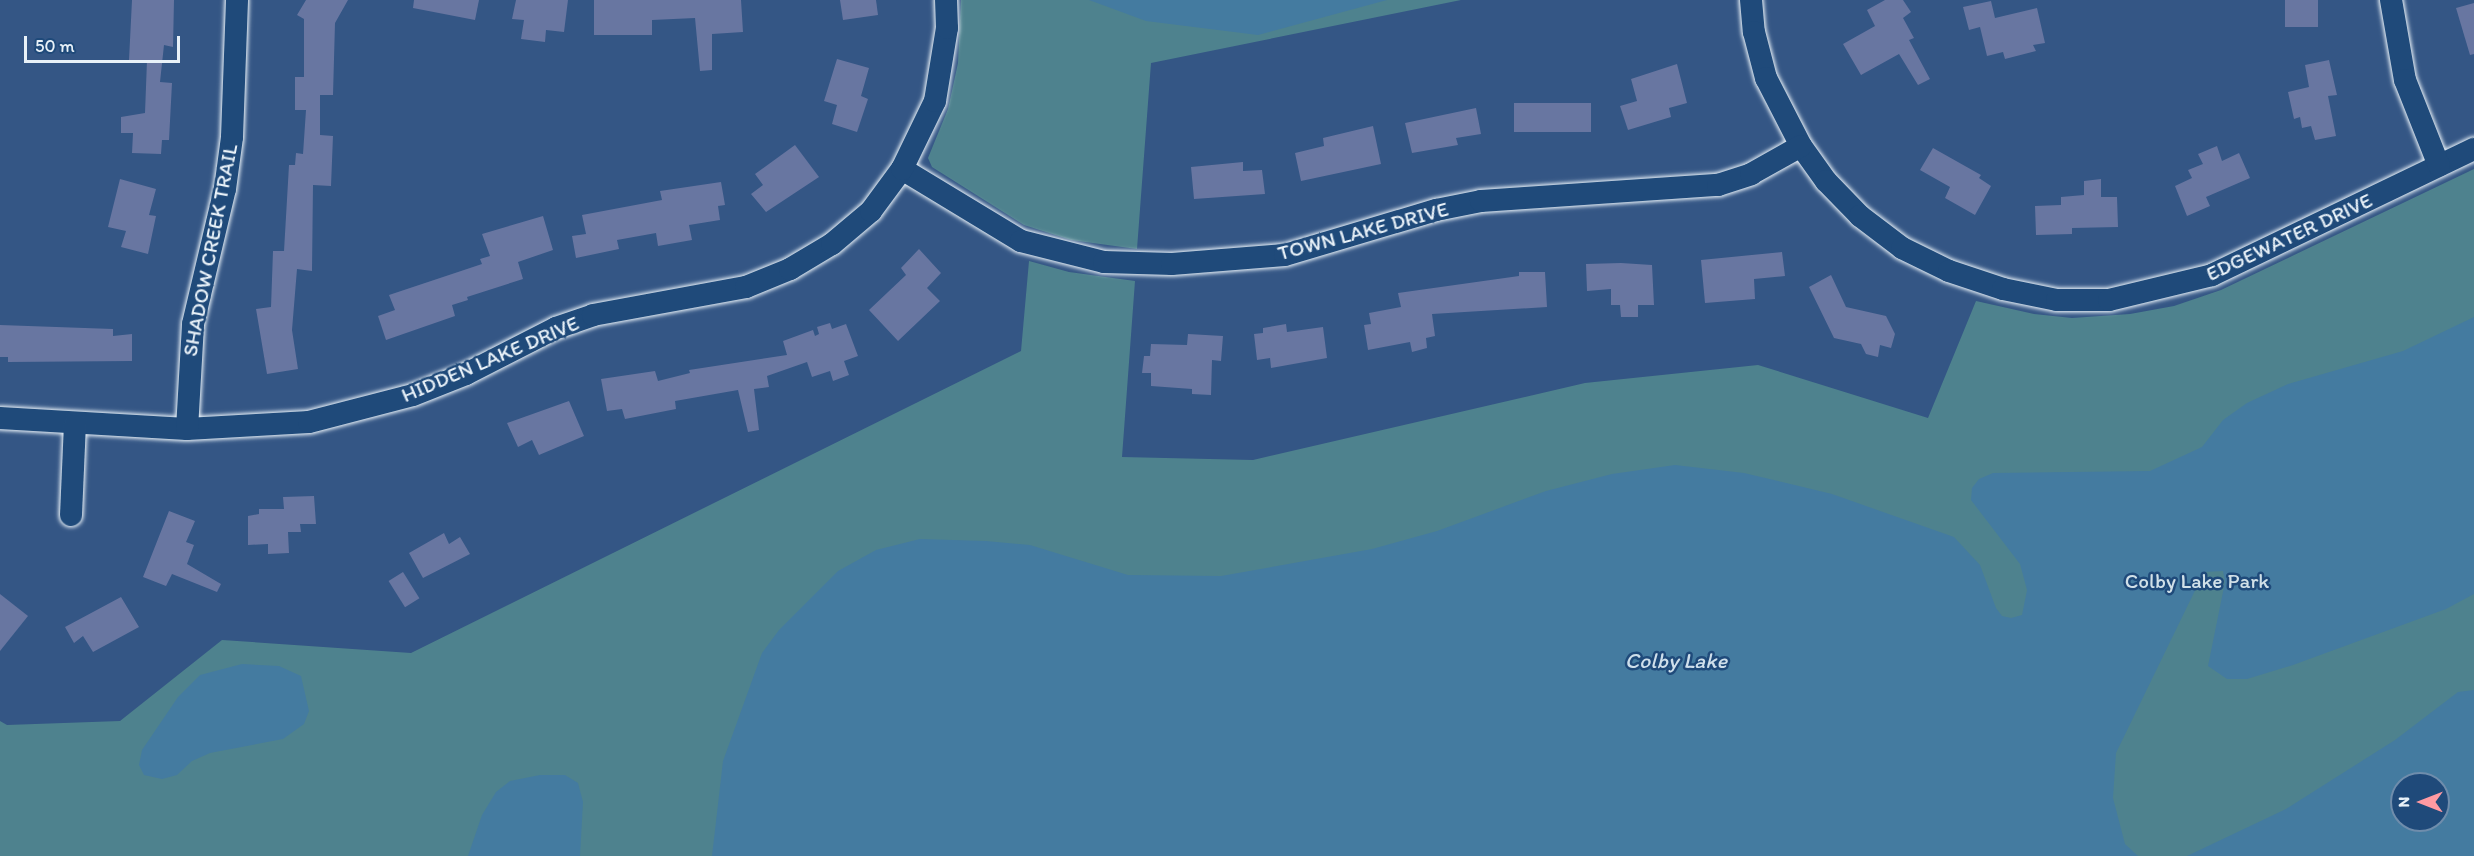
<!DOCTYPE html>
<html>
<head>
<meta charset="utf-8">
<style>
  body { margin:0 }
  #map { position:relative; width:2474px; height:856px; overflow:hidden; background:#345685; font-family:Itim,sans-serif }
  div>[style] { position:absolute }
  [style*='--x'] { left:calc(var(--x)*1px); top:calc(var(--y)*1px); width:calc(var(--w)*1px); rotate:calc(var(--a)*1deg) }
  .green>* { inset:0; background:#4e828e }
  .water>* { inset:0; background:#447ba0 }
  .building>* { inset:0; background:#6876a1; transform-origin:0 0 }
  .roads { filter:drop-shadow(0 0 2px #e8f1f8) drop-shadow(0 0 2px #e8f1f8) }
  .street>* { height:22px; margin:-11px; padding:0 11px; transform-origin:11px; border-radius:11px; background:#1f4a7a }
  span { translate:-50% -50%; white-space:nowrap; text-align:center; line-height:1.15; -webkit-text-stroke:5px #1f4a7a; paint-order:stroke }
  .street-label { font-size:21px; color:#e8f1f8 }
  .park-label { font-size:21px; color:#d1e0e8 }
  .water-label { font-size:22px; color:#cfdfeb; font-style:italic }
  .north { position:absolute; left:2390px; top:772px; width:60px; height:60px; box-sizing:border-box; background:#1f4a7a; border:2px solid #6f8dac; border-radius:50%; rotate:270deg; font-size:16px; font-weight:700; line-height:24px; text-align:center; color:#e8f1f8 }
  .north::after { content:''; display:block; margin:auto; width:21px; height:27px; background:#ff9aa2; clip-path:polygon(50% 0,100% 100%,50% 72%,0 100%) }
  .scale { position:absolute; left:24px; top:36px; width:156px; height:27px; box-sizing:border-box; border:3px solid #e8f1f8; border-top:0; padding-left:8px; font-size:18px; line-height:21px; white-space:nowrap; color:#e8f1f8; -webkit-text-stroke:4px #1f4a7a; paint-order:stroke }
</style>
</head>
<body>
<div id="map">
  <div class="green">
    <i style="clip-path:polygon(961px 0,1461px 0,1151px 63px,1137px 249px,1071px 240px,1024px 225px,932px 167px,928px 158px,948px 109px,958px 63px)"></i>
    <i style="clip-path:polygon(evenodd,2474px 169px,2474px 856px,0 856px,0 721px,7px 725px,120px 721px,222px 640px,411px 653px,1021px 351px,1029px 261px,1069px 272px,1135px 281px,1122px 457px,1253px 460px,1585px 383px,1758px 365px,1928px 418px,1976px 301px,2034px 314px,2072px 318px,2130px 314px,2174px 306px,2221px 290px,2474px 169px,2402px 784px,2438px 784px,2438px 820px,2402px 820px,2402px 784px)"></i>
  </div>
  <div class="water">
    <i style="clip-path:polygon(1089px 0,1387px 0,1258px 35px,1146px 21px)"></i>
    <i style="clip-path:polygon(2474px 317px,2474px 594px,2446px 609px,2293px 665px,2247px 679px,2227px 679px,2208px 666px,2225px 582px,2223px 571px,2204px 572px,2116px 753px,2113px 798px,2125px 844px,2138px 856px,712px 856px,723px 761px,762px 653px,779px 630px,838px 571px,876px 550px,920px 539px,986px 541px,1030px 545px,1128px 575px,1221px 576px,1372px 549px,1437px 531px,1546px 491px,1612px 474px,1675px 465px,1744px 473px,1832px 494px,1954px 537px,1980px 565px,1996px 608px,2002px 616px,2011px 618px,2022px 615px,2027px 590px,2020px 564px,1971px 500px,1972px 488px,1979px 479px,1993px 473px,2150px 471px,2202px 447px,2223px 420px,2247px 403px,2288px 384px,2403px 351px)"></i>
    <i style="clip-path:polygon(242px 664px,279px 666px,301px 676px,309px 711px,304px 724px,283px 739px,210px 753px,192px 761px,177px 775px,162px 779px,144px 775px,139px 765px,142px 750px,178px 697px,200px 675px)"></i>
    <i style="clip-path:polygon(evenodd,2474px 690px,2474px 856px,2187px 856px,2286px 809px,2395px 740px,2458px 692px,2474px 690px,2402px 784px,2438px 784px,2438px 820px,2402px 820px,2402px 784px)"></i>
    <i style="clip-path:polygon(540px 775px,565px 775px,578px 783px,583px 802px,580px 856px,468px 856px,482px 815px,496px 792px,510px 781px)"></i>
  </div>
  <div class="building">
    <i style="clip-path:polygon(132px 0,174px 0,173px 47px,164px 45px,160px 82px,172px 83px,169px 140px,162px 140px,161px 154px,132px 153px,133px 133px,121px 133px,121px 117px,145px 113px,147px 60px,129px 60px)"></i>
    <i style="clip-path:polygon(306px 0,348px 0,335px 23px,333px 95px,320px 95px,320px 135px,333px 136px,331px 186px,313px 185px,312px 271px,297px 269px,292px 330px,298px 369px,267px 374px,256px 309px,271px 307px,273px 251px,284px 251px,289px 165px,295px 165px,296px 153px,303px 154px,306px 110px,295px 110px,295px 77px,304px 77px,304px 19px,297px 15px)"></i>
    <i style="clip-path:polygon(414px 0,479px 0,475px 20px,413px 8px)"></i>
    <i style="clip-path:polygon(516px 0,568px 0,564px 32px,546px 30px,545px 42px,521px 39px,524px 20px,512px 19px)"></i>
    <i style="clip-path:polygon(594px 0,741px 0,743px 32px,712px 34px,712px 70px,700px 71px,695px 18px,652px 20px,652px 35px,594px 35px)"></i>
    <i style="clip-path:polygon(840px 0,876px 0,878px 15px,843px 20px)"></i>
    <i style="clip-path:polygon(1885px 0,1903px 0,1911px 12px,1903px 18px,1914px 38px,1909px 40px,1930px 79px,1918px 85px,1899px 54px,1861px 75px,1843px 44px,1875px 26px,1867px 10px)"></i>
    <i style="left:2285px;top:0;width:33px;height:27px"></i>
    <i style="clip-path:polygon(1991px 1px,1995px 18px,2037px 8px,2045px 43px,2033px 45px,2036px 51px,2005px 59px,2003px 52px,1987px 56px,1980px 27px,1969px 30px,1963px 7px)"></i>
    <i style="clip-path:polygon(2474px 3px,2474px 54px,2470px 55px,2456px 8px)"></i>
    <i style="clip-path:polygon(837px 59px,869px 68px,861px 96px,868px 99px,857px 132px,832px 124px,837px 105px,824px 101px)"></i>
    <i style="clip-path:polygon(2329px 60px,2337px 95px,2328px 96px,2336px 136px,2315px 140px,2311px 126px,2302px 128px,2300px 117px,2294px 119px,2288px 92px,2309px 87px,2305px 65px)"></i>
    <i style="clip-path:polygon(1677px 64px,1687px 103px,1669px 108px,1671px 117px,1628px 130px,1620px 106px,1637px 101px,1631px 79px)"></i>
    <i style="left:1591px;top:103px;width:29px;height:77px;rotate:90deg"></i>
    <i style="clip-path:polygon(1476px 108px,1481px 134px,1456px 138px,1458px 145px,1412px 153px,1405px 123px)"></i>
    <i style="clip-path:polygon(1373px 126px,1381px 164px,1301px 181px,1295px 153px,1324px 146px,1323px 138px)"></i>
    <i style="clip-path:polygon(795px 145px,819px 177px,766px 212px,751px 194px,763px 185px,755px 174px)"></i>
    <i style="clip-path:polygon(2217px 146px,2222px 161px,2239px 153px,2250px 178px,2206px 197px,2210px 206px,2187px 216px,2175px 186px,2192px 178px,2188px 170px,2203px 164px,2198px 154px)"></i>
    <i style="clip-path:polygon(1933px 148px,1981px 175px,1979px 178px,1991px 186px,1975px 215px,1945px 198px,1950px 187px,1920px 170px)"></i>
    <i style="clip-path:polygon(1243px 162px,1243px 171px,1262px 170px,1265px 194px,1194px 199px,1191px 167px)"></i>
    <i style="clip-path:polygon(120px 179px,156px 189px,149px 215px,156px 216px,148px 254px,121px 247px,126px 231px,108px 227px)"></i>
    <i style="clip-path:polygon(2101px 179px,2101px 197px,2117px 197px,2118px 227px,2072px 228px,2072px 234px,2036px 235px,2035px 206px,2061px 205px,2061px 197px,2084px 195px,2084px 181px)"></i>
    <i style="clip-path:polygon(721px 182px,725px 205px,718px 206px,720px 220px,689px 225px,692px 240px,658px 246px,656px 233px,617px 240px,619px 249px,576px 258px,572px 236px,586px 234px,582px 215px,662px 200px,660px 191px)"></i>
    <i style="clip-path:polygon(543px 216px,553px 250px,518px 262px,523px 279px,467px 297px,468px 300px,452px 305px,455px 316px,386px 340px,378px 316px,395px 310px,389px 295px,482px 264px,480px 259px,490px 256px,482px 234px)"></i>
    <i style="clip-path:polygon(919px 249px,941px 273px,927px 288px,940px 301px,898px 341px,869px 310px,906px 275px,901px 268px)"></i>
    <i style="clip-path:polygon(1782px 252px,1785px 276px,1754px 279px,1755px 299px,1705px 303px,1701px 260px)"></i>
    <i style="clip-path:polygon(1621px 263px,1652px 265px,1654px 305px,1638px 305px,1638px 317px,1621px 317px,1620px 305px,1611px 305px,1611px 289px,1587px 291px,1586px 264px)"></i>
    <i style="clip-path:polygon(1519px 272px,1545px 272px,1547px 307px,1432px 314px,1435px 336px,1426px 338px,1427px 348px,1412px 352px,1410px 342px,1368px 350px,1364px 325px,1371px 324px,1369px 313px,1401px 307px,1398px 293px,1519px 276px)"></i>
    <i style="clip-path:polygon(1831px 275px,1846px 307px,1886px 316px,1895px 334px,1891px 348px,1880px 345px,1878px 357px,1866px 354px,1861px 344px,1834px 338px,1809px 287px)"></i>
    <i style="clip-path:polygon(830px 323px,832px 329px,846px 324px,858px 356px,844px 361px,849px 375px,833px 381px,830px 371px,812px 377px,807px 362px,767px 376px,769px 387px,754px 389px,759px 430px,748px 432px,738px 390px,675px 401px,676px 409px,625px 419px,622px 409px,607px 411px,601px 379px,655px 371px,658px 381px,690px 373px,689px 370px,787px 355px,783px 341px,813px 330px,815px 336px,819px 334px,817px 327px)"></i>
    <i style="clip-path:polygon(1286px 324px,1287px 332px,1323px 327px,1327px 358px,1271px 368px,1270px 358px,1257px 360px,1254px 334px,1263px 333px,1263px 328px)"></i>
    <i style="clip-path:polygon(0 325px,113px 329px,113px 336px,132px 334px,132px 361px,8px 362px,8px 357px,0 357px)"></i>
    <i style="clip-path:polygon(1188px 334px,1223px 336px,1221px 361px,1212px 360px,1211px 395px,1192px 394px,1192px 389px,1151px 386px,1151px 373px,1142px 373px,1144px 356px,1150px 356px,1151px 344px,1187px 345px)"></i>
    <i style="clip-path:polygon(569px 401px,584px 436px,539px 455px,532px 440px,518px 447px,507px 423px)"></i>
    <i style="clip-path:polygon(314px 496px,316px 524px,300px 524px,301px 532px,288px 532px,289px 553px,268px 554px,268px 544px,248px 545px,248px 516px,259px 514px,259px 509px,284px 509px,283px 497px)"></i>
    <i style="clip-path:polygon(169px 511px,195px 521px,186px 542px,194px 545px,187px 564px,221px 584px,217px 592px,172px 574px,166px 586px,143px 577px)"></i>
    <i style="clip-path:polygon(444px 533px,449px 544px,460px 537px,470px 554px,423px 578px,409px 553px)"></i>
    <i style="left:403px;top:572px;width:31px;height:17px;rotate:58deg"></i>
    <i style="clip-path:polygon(0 594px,28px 616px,0 651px)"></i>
    <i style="clip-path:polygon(121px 597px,139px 627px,93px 652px,83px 636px,74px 643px,65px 627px)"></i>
  </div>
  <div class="roads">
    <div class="street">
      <i style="--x:1751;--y:0;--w:32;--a:85"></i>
      <i style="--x:1754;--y:32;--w:48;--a:75.4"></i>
      <i style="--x:1766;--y:78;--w:76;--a:62.8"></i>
      <i style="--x:1801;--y:146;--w:43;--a:54.5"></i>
      <i style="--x:1826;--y:181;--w:49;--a:45.8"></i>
      <i style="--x:1860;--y:216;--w:53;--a:37.3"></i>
      <i style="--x:1902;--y:248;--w:52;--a:26.1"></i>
      <i style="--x:1949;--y:271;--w:57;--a:18.4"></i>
      <i style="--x:2003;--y:289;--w:55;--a:11.5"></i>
      <i style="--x:2057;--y:300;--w:52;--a:0"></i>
      <i style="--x:2109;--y:300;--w:106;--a:-13.6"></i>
      <i style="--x:2212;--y:275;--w:291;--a:-25.7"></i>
      <i style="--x:2391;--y:0;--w:81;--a:80.1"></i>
      <i style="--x:2405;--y:80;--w:92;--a:68.4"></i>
      <i style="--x:902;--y:169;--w:139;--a:31.2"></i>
      <i style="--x:1021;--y:241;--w:86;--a:14.2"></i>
      <i style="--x:1104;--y:262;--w:68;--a:1.7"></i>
      <i style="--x:1172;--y:264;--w:113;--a:-4.6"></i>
      <i style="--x:1285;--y:255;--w:158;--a:-16.6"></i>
      <i style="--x:1436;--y:210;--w:46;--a:-11.3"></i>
      <i style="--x:1481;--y:201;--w:238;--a:-3.9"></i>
      <i style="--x:1718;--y:185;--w:35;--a:-18"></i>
      <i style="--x:1751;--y:174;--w:57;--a:-29.2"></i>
      <i style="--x:0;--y:418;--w:187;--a:3.4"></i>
      <i style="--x:187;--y:429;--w:122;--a:-3.3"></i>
      <i style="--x:309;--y:422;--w:107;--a:-14.6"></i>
      <i style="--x:413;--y:395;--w:57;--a:-21.6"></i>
      <i style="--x:466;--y:374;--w:101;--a:-27.1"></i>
      <i style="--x:556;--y:328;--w:39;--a:-19"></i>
      <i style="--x:593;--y:315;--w:156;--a:-10.4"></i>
      <i style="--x:746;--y:287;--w:48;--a:-22.2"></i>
      <i style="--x:790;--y:269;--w:49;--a:-30.8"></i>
      <i style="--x:832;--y:244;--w:51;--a:-40.2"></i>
      <i style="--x:871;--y:211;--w:52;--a:-53.6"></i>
      <i style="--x:902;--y:169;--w:76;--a:-64.1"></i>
      <i style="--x:935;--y:101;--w:74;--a:-80.7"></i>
      <i style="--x:947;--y:28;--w:28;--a:-92"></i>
      <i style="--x:187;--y:429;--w:105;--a:-86.7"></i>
      <i style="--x:193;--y:324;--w:139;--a:-76.7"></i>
      <i style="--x:225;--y:189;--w:52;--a:-82.3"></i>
      <i style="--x:232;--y:137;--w:137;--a:-87.9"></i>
      <i style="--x:71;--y:515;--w:91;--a:-87.5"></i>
    </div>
  </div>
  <div class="street-label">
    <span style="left:1363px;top:231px;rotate:-15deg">TOWN LAKE DRIVE</span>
    <span style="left:2289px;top:237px;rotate:-25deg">EDGEWATER DRIVE</span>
    <span style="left:210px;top:250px;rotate:-79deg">SHADOW CREEK TRAIL</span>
    <span style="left:490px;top:359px;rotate:-23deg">HIDDEN LAKE DRIVE</span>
  </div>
  <div class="park-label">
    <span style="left:2197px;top:581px">Colby Lake Park</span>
  </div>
  <div class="water-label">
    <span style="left:1676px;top:661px">Colby Lake</span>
  </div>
  <div class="north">N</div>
  <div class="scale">50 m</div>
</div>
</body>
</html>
